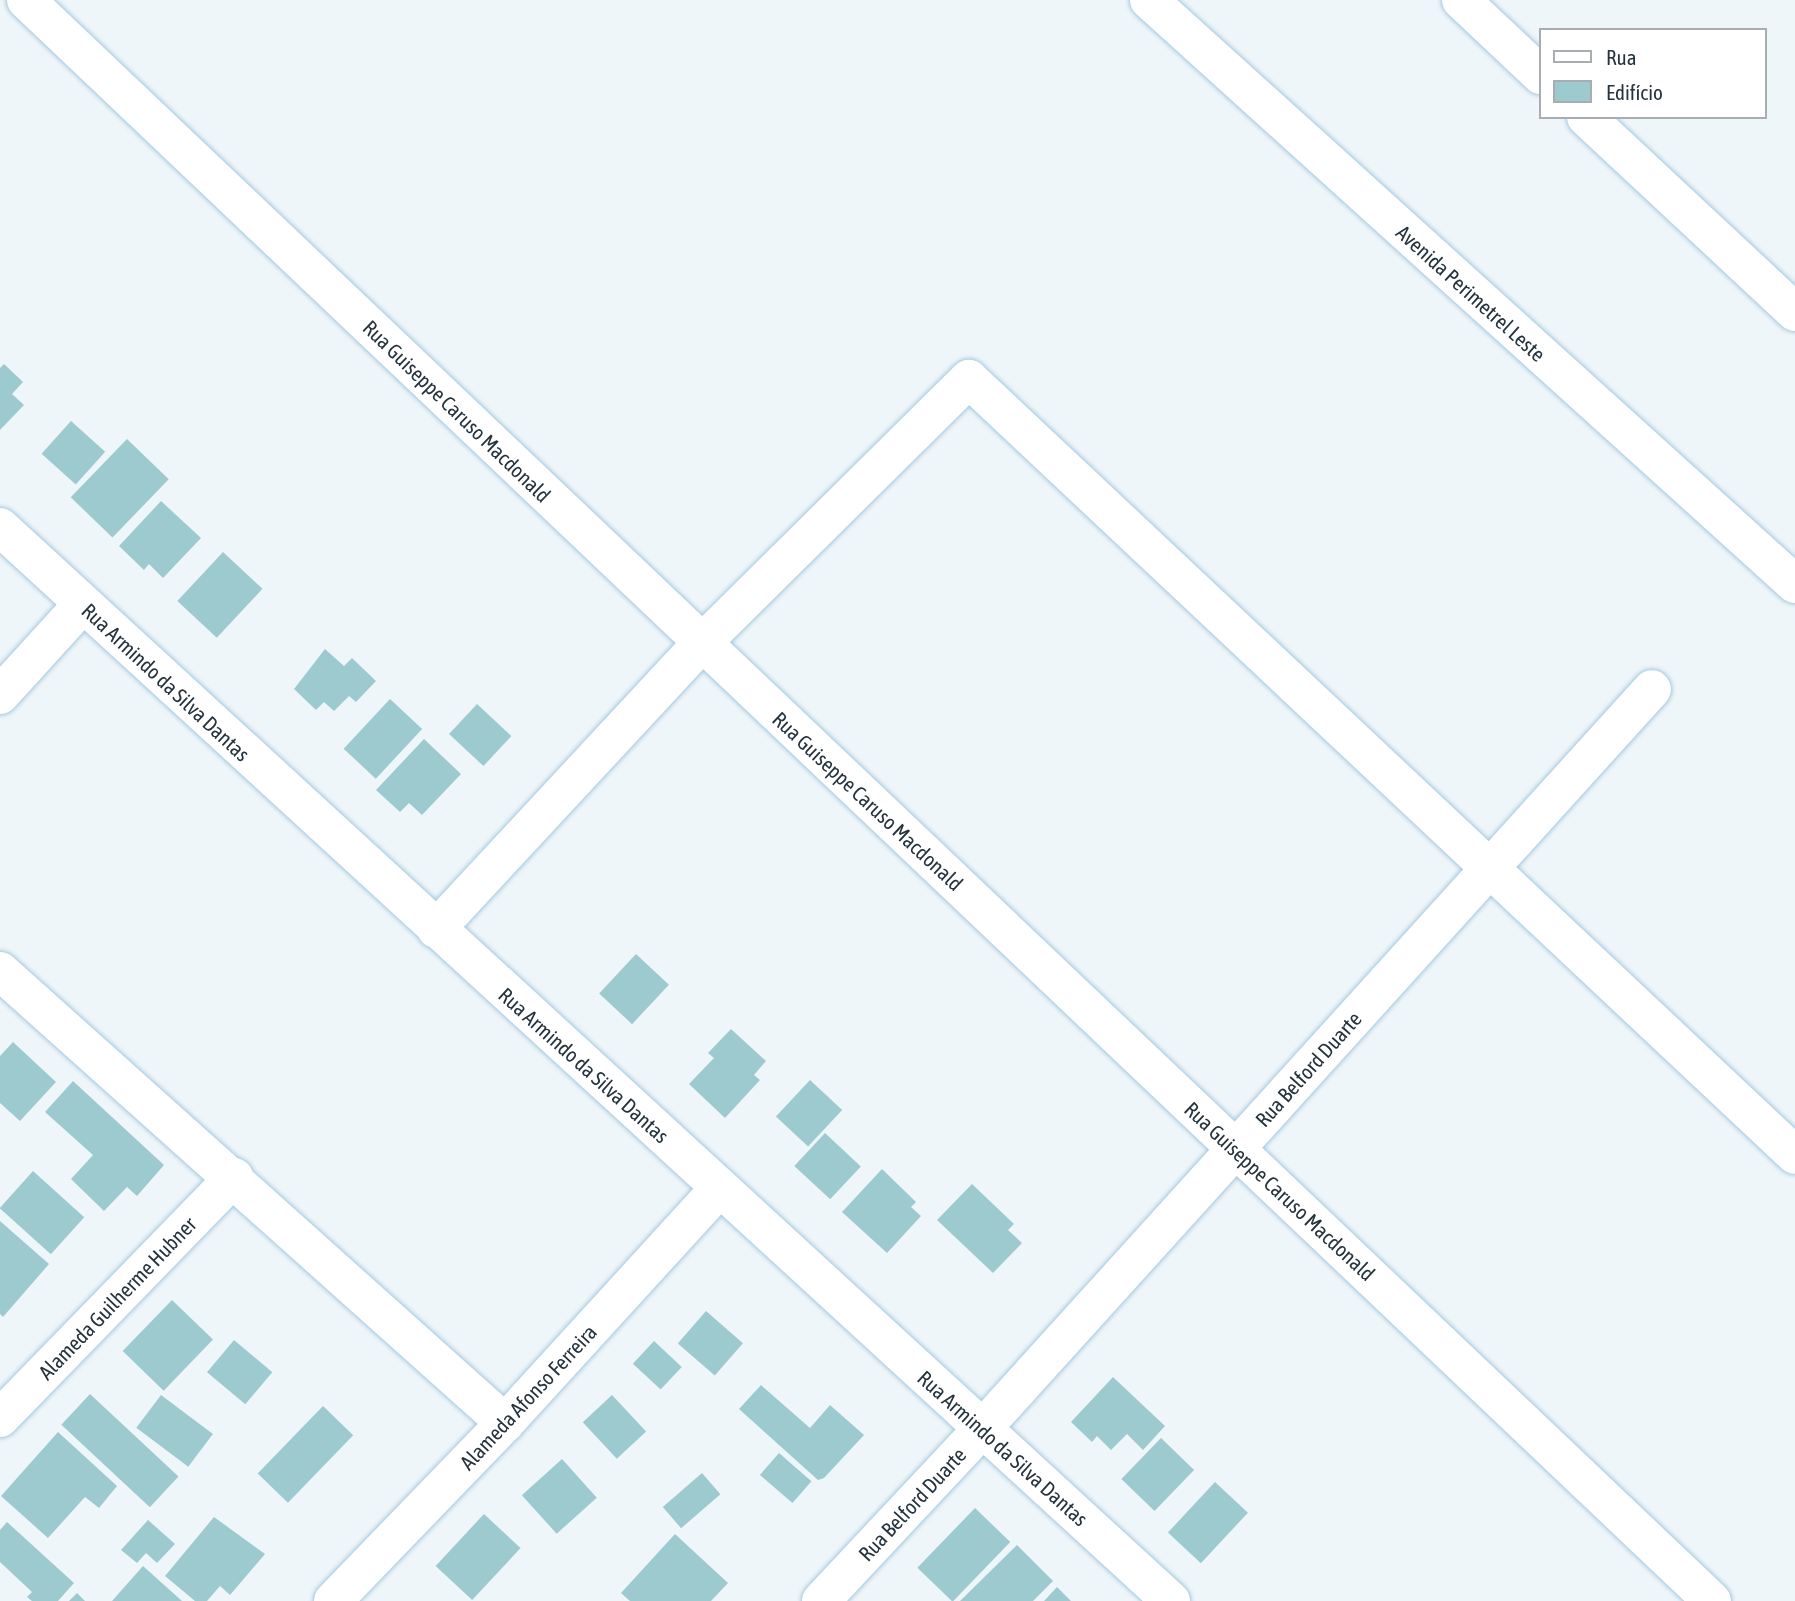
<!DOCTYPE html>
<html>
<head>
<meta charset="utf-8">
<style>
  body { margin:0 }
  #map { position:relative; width:1795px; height:1601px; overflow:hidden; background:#eff6fa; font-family:"Asap Condensed",sans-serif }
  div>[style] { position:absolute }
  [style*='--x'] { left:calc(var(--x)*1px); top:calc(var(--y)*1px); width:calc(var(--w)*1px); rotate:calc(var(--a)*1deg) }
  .building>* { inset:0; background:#9dcacf; transform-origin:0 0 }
  .roads { filter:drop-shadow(0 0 2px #a6c9df) drop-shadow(0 0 2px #a6c9df) }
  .minor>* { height:38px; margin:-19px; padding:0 19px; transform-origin:19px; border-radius:19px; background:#fff }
  .highway>* { height:38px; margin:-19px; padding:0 19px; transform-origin:19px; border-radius:19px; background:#fff }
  span { translate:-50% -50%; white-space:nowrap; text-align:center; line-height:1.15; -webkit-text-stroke:7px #fff; paint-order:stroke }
  .street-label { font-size:21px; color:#25333c }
  .legend { position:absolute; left:1539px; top:28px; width:228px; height:91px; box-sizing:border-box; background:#fff; border:2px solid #a8adb1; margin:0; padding:9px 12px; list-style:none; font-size:21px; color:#25333c }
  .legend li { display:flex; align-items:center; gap:14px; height:35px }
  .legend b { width:35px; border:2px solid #a8adb1 }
</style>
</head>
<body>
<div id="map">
  <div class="building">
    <i style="clip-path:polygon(4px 364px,23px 382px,12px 394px,24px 405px,0 430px,0 368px)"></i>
    <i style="left:71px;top:421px;width:46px;height:44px;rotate:42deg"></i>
    <i style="left:127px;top:439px;width:58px;height:81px;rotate:44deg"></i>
    <i style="clip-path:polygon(161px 501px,201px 538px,163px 578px,149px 564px,144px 570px,119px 546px)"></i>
    <i style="left:223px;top:552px;width:54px;height:67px;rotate:43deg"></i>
    <i style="clip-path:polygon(325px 649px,344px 666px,352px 658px,376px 681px,356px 702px,349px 696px,334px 711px,324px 702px,316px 710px,294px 689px)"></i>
    <i style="left:390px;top:699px;width:44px;height:68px;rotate:43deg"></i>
    <i style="left:477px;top:704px;width:47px;height:41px;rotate:43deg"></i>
    <i style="clip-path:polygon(424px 739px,461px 774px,422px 815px,409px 803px,400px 812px,376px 790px)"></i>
    <i style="left:636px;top:954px;width:45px;height:54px;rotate:43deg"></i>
    <i style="clip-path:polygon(731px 1029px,766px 1061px,754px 1075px,760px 1080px,725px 1118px,689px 1084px,714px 1058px,708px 1053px)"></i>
    <i style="clip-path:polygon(13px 1042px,56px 1082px,20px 1121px,0 1103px,0 1056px)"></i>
    <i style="left:810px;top:1080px;width:44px;height:50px;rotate:43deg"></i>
    <i style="clip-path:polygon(73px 1081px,164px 1165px,137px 1196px,127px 1187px,104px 1211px,71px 1179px,93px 1155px,45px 1112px)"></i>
    <i style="left:825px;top:1133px;width:49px;height:45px;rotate:43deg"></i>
    <i style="clip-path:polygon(882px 1169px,916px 1202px,911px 1207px,921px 1216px,887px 1253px,842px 1212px)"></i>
    <i style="left:33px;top:1171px;width:69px;height:50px;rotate:42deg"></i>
    <i style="clip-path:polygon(972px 1184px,1014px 1224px,1008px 1230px,1022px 1243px,993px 1273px,937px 1220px)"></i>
    <i style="clip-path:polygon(0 1221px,49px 1264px,3px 1317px,0 1314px)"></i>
    <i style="left:172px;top:1300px;width:57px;height:71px;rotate:44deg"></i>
    <i style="left:706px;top:1311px;width:49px;height:43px;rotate:41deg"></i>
    <i style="left:234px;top:1340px;width:50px;height:42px;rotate:40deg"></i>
    <i style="left:654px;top:1341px;width:38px;height:31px;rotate:43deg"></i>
    <i style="clip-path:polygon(1113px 1377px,1165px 1426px,1143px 1450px,1127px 1434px,1111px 1450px,1097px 1436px,1092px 1442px,1071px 1422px)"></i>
    <i style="clip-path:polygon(761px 1385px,810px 1428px,830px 1405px,864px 1435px,824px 1478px,818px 1480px,739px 1409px)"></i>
    <i style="left:90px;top:1394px;width:121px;height:42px;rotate:43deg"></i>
    <i style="left:161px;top:1395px;width:65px;height:41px;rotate:37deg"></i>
    <i style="left:612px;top:1395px;width:50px;height:40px;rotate:47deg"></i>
    <i style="left:323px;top:1406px;width:42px;height:94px;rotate:44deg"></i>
    <i style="clip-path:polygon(58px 1432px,117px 1486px,99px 1508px,85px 1497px,48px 1538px,1px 1496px)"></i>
    <i style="left:1161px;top:1438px;width:46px;height:57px;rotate:44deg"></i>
    <i style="left:779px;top:1453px;width:43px;height:29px;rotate:41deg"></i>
    <i style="left:562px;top:1459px;width:52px;height:54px;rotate:48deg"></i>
    <i style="left:702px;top:1473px;width:28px;height:52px;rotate:49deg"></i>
    <i style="left:1215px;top:1482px;width:45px;height:69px;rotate:43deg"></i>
    <i style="left:975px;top:1508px;width:49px;height:83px;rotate:44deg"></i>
    <i style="left:484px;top:1514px;width:50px;height:71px;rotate:43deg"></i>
    <i style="clip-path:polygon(214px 1517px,265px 1554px,230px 1595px,220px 1586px,207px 1601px,195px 1601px,165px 1576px)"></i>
    <i style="clip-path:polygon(148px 1520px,175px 1544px,157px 1563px,146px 1553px,137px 1563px,121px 1550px)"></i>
    <i style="clip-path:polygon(7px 1522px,74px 1583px,58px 1601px,32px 1601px,27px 1597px,32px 1592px,0 1562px,0 1530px)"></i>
    <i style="clip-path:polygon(675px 1534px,728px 1583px,711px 1601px,630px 1601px,621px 1593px)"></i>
    <i style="clip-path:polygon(1017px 1545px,1053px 1581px,1033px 1601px,960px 1601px)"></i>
    <i style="clip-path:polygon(143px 1566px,182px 1601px,112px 1601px)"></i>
    <i style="clip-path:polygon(1057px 1587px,1071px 1601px,1044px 1601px)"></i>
    <i style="clip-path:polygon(77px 1593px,85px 1601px,69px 1601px)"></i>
  </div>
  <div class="roads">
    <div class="minor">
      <i style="--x:26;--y:0;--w:2325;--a:43.52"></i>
      <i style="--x:1149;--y:0;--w:871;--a:42.11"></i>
      <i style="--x:0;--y:527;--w:1589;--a:42.53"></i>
      <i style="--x:0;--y:695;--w:122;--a:-47.7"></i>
      <i style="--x:436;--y:929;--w:389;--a:-47.1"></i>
      <i style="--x:701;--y:644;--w:377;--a:-44.7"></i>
      <i style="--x:969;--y:379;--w:1133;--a:43.21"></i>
      <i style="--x:0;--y:971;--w:678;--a:41.83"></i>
      <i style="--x:0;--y:1418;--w:336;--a:-45.8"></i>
      <i style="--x:333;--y:1601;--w:248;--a:-46"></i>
      <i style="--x:505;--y:1423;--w:317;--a:-47.6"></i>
      <i style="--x:821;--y:1601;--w:236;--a:-46.9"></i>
      <i style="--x:982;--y:1429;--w:998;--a:-47.84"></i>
    </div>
    <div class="highway">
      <i style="--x:1461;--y:0;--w:110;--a:43.2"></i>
      <i style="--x:1586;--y:117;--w:286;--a:43"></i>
    </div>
  </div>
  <div class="street-label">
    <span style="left:1471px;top:293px;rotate:42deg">Avenida Perimetrel Leste</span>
    <span style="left:457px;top:411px;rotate:44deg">Rua Guiseppe Caruso Macdonald</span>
    <span style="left:166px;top:682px;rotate:43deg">Rua Armindo da Silva Dantas</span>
    <span style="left:868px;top:801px;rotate:43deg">Rua Guiseppe Caruso Macdonald</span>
    <span style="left:584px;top:1065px;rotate:42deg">Rua Armindo da Silva Dantas</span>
    <span style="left:1308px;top:1069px;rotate:-48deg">Rua Belford Duarte</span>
    <span style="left:1280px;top:1191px;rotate:43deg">Rua Guiseppe Caruso Macdonald</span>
    <span style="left:117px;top:1298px;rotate:-46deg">Alameda Guilherme Hubner</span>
    <span style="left:528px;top:1397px;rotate:-47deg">Alameda Afonso Ferreira</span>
    <span style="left:1003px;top:1448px;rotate:42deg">Rua Armindo da Silva Dantas</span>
    <span style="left:912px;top:1504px;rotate:-47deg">Rua Belford Duarte</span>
  </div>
  <ul class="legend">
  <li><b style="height:9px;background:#fff"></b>Rua</li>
  <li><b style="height:19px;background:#9dcacf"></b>Edifício</li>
  </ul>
</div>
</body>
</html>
